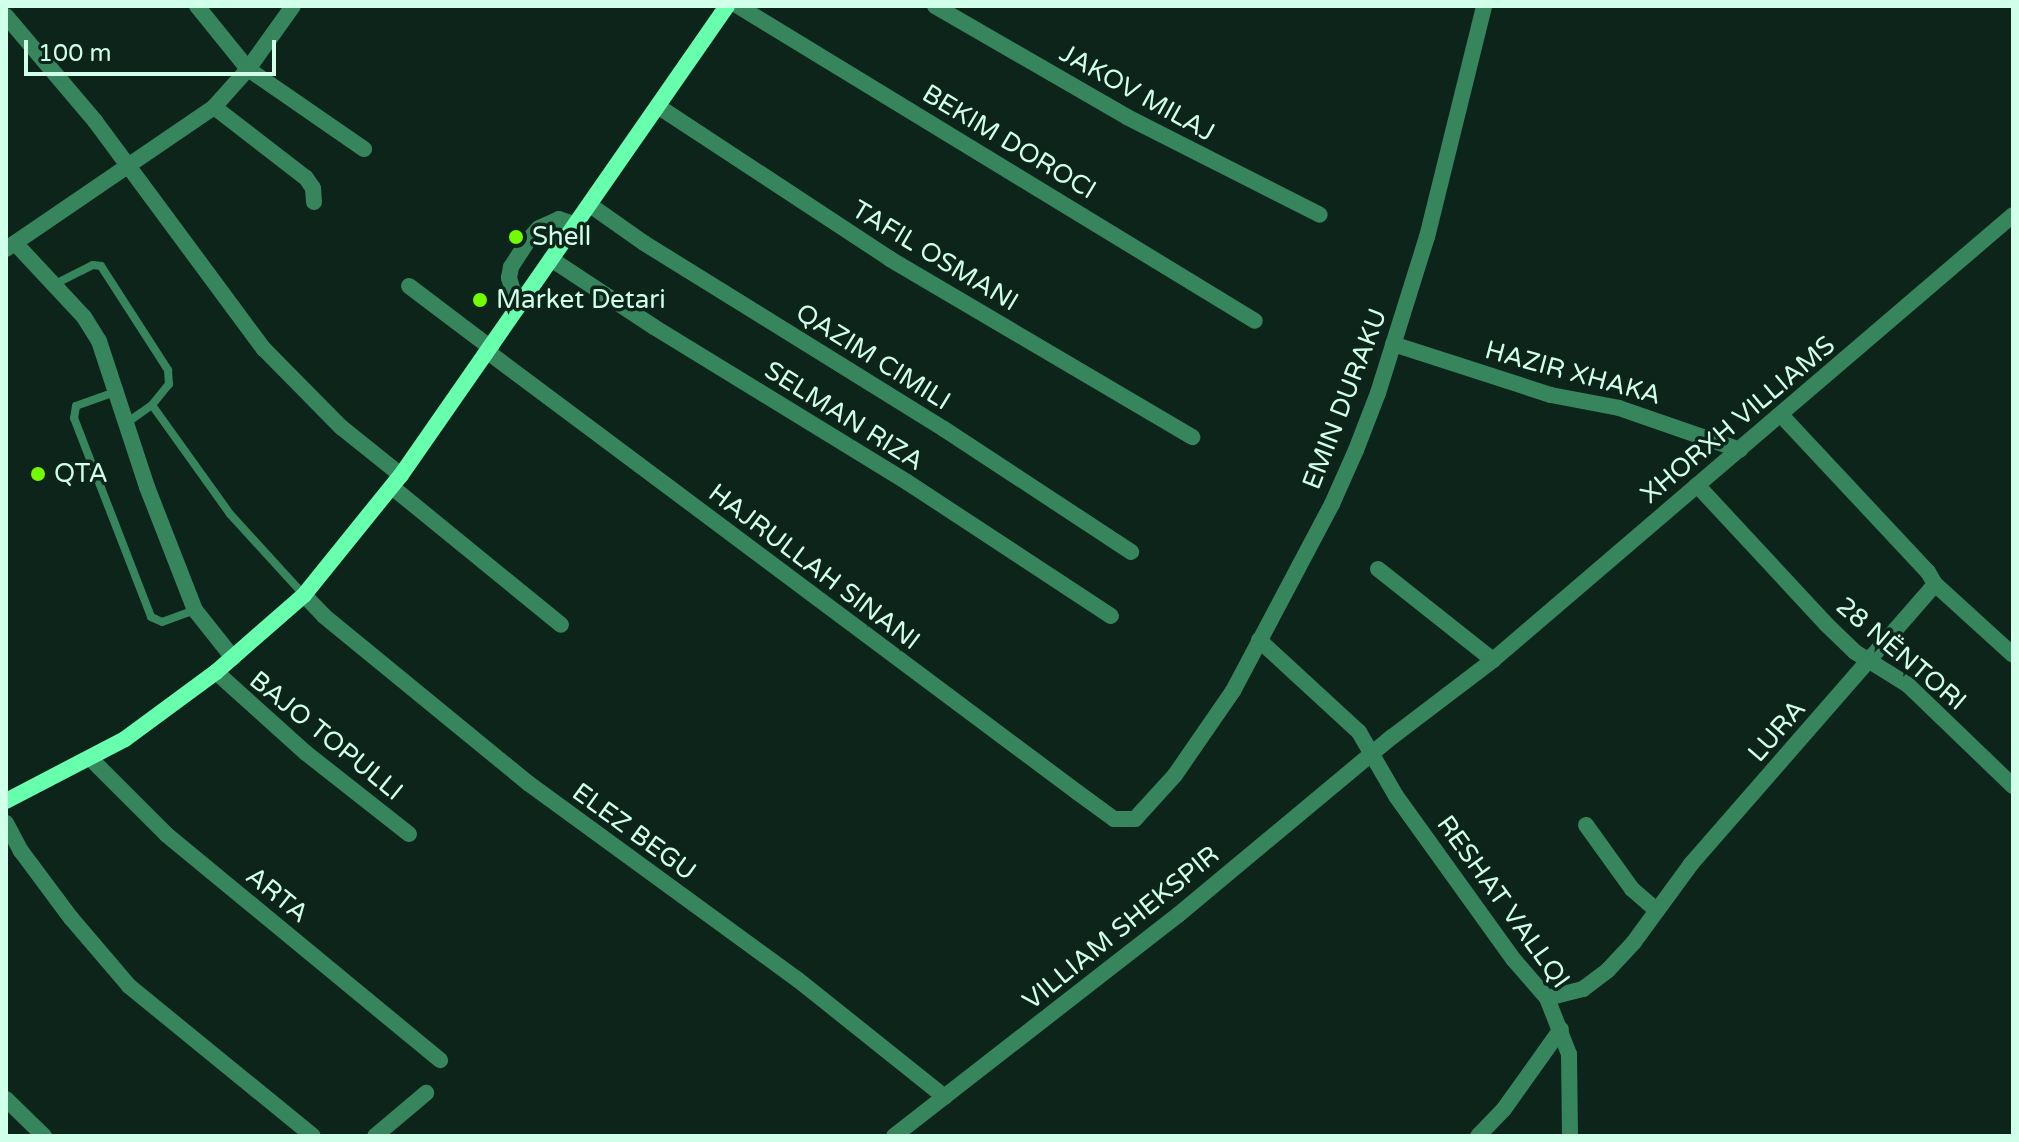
<!DOCTYPE html>
<html>
<head>
<meta charset="utf-8">
<style>
  body { margin:0 }
  #map { position:relative; width:2019px; height:1142px; overflow:hidden; background:#0d241b; font-family:"Varela Round",sans-serif }
  div>[style] { position:absolute }
  [style*='--x'] { left:calc(var(--x)*1px); top:calc(var(--y)*1px); width:calc(var(--w)*1px); rotate:calc(var(--a)*1deg) }
  .service>* { height:8px; margin:-4px; padding:0 4px; transform-origin:4px; border-radius:4px; background:#36855c }
  .minor>* { height:16px; margin:-8px; padding:0 8px; transform-origin:8px; border-radius:8px; background:#36855c }
  .tertiary>* { height:16px; margin:-8px; padding:0 8px; transform-origin:8px; border-radius:8px; background:#36855c }
  .secondary>* { height:16px; margin:-8px; padding:0 8px; transform-origin:8px; border-radius:8px; background:#67ffae }
  .dots>* { width:22px; height:22px; translate:-50% -50%; box-sizing:border-box; border:4px solid #0d241b; border-radius:50% }
  span { translate:-50% -50%; white-space:nowrap; text-align:center; line-height:1.15; -webkit-text-stroke:7px #0d241b; paint-order:stroke }
  .street-label { font-size:26px; color:#d0ffea }
  .poi-label { font-size:26px; color:#d0ffea }
  .left { translate:0 -50%; text-align:left }
  .frame { position:absolute; inset:0; border:8px solid #d0ffea; pointer-events:none }
  .scale { position:absolute; left:24px; top:40px; width:252px; height:36px; box-sizing:border-box; border:4px solid #d0ffea; border-top:0; padding-left:10px; font-size:24px; line-height:28px; white-space:nowrap; color:#d0ffea; -webkit-text-stroke:6px #0d241b; paint-order:stroke }
</style>
</head>
<body>
<div id="map">
  <div class="service">
    <i style="--x:55;--y:284;--w:42;--a:-26.6"></i>
    <i style="--x:93;--y:265;--w:8;--a:7"></i>
    <i style="--x:101;--y:266;--w:124;--a:57.2"></i>
    <i style="--x:168;--y:370;--w:14;--a:86"></i>
    <i style="--x:169;--y:384;--w:27;--a:129"></i>
    <i style="--x:152;--y:405;--w:32;--a:145"></i>
    <i style="--x:115;--y:392;--w:41;--a:160.3"></i>
    <i style="--x:76;--y:406;--w:12;--a:99"></i>
    <i style="--x:74;--y:418;--w:213;--a:68.8"></i>
    <i style="--x:151;--y:617;--w:12;--a:24"></i>
    <i style="--x:162;--y:622;--w:35;--a:-20"></i>
    <i style="--x:152;--y:405;--w:134;--a:54.4"></i>
    <i style="--x:230;--y:514;--w:108;--a:47.6"></i>
  </div>
  <div class="minor">
    <i style="--x:197;--y:6;--w:81;--a:51"></i>
    <i style="--x:248;--y:69;--w:141;--a:34.6"></i>
    <i style="--x:738;--y:6;--w:605;--a:31.35"></i>
    <i style="--x:935;--y:6;--w:222;--a:30"></i>
    <i style="--x:1127;--y:117;--w:216;--a:26.9"></i>
    <i style="--x:6;--y:16;--w:138;--a:49.7"></i>
    <i style="--x:95;--y:121;--w:284;--a:53.5"></i>
    <i style="--x:264;--y:349;--w:110;--a:45.4"></i>
    <i style="--x:341;--y:427;--w:77;--a:38.7"></i>
    <i style="--x:214;--y:107;--w:116;--a:37.7"></i>
    <i style="--x:306;--y:178;--w:12;--a:55"></i>
    <i style="--x:313;--y:188;--w:14;--a:86"></i>
    <i style="--x:659;--y:107;--w:277;--a:33.3"></i>
    <i style="--x:890;--y:259;--w:351;--a:30.5"></i>
    <i style="--x:590;--y:205;--w:66;--a:35.1"></i>
    <i style="--x:644;--y:243;--w:353;--a:31.8"></i>
    <i style="--x:944;--y:429;--w:224;--a:33.3"></i>
    <i style="--x:15;--y:243;--w:101;--a:47"></i>
    <i style="--x:84;--y:317;--w:28;--a:58"></i>
    <i style="--x:99;--y:341;--w:154;--a:71.8"></i>
    <i style="--x:147;--y:487;--w:132;--a:68.7"></i>
    <i style="--x:195;--y:610;--w:61;--a:51.6"></i>
    <i style="--x:6;--y:249;--w:252;--a:-34.3"></i>
    <i style="--x:214;--y:107;--w:51;--a:-48.2"></i>
    <i style="--x:248;--y:69;--w:77;--a:-54.5"></i>
    <i style="--x:551;--y:259;--w:123;--a:33.4"></i>
    <i style="--x:654;--y:327;--w:297;--a:31.5"></i>
    <i style="--x:907;--y:482;--w:244;--a:33.3"></i>
    <i style="--x:409;--y:286;--w:103;--a:37.1"></i>
    <i style="--x:522;--y:299;--w:12;--a:-138"></i>
    <i style="--x:513;--y:291;--w:14;--a:-107"></i>
    <i style="--x:509;--y:278;--w:11;--a:-80"></i>
    <i style="--x:511;--y:267;--w:35;--a:-57"></i>
    <i style="--x:530;--y:238;--w:13;--a:-48"></i>
    <i style="--x:539;--y:228;--w:22;--a:-24"></i>
    <i style="--x:559;--y:219;--w:18;--a:19"></i>
    <i style="--x:1393;--y:344;--w:166;--a:17.9"></i>
    <i style="--x:1551;--y:395;--w:69;--a:10.8"></i>
    <i style="--x:1619;--y:408;--w:128;--a:19.1"></i>
    <i style="--x:488;--y:352;--w:735;--a:36.76"></i>
    <i style="--x:1077;--y:792;--w:46;--a:36.1"></i>
    <i style="--x:1114;--y:819;--w:21;--a:0"></i>
    <i style="--x:1135;--y:819;--w:59;--a:-47.7"></i>
    <i style="--x:1175;--y:775;--w:102;--a:-55.4"></i>
    <i style="--x:1233;--y:691;--w:212;--a:-62.1"></i>
    <i style="--x:1332;--y:504;--w:59;--a:-66"></i>
    <i style="--x:1356;--y:450;--w:61;--a:-68.9"></i>
    <i style="--x:1378;--y:393;--w:164;--a:-72.6"></i>
    <i style="--x:1427;--y:237;--w:238;--a:-76.1"></i>
    <i style="--x:1781;--y:415;--w:215;--a:46.9"></i>
    <i style="--x:1928;--y:572;--w:14;--a:60"></i>
    <i style="--x:1697;--y:485;--w:190;--a:47.1"></i>
    <i style="--x:1826;--y:624;--w:40;--a:44"></i>
    <i style="--x:1855;--y:652;--w:62;--a:31.9"></i>
    <i style="--x:1908;--y:685;--w:146;--a:43.9"></i>
    <i style="--x:392;--y:487;--w:218;--a:39.2"></i>
    <i style="--x:1378;--y:569;--w:147;--a:38.4"></i>
    <i style="--x:304;--y:595;--w:29;--a:46"></i>
    <i style="--x:324;--y:616;--w:264;--a:39.3"></i>
    <i style="--x:528;--y:783;--w:333;--a:36.1"></i>
    <i style="--x:797;--y:979;--w:189;--a:38.6"></i>
    <i style="--x:1259;--y:640;--w:136;--a:42.6"></i>
    <i style="--x:1359;--y:732;--w:74;--a:60"></i>
    <i style="--x:1396;--y:796;--w:202;--a:54.3"></i>
    <i style="--x:1514;--y:960;--w:50;--a:49"></i>
    <i style="--x:1547;--y:998;--w:60;--a:68.6"></i>
    <i style="--x:1569;--y:1054;--w:82;--a:89.3"></i>
    <i style="--x:216;--y:672;--w:121;--a:42"></i>
    <i style="--x:306;--y:753;--w:131;--a:38.2"></i>
    <i style="--x:91;--y:759;--w:107;--a:45"></i>
    <i style="--x:167;--y:835;--w:354;--a:39.5"></i>
    <i style="--x:6;--y:823;--w:32;--a:62"></i>
    <i style="--x:21;--y:851;--w:84;--a:53.3"></i>
    <i style="--x:71;--y:918;--w:89;--a:49.5"></i>
    <i style="--x:129;--y:986;--w:237;--a:39.2"></i>
    <i style="--x:1586;--y:825;--w:79;--a:54.3"></i>
    <i style="--x:1632;--y:889;--w:33;--a:41"></i>
    <i style="--x:1547;--y:998;--w:37;--a:-14"></i>
    <i style="--x:1583;--y:989;--w:31;--a:-37"></i>
    <i style="--x:1608;--y:970;--w:38;--a:-47"></i>
    <i style="--x:1634;--y:942;--w:97;--a:-53.8"></i>
    <i style="--x:1691;--y:864;--w:371;--a:-48.9"></i>
    <i style="--x:1935;--y:584;--w:105;--a:42.3"></i>
    <i style="--x:6;--y:1099;--w:53;--a:44.2"></i>
    <i style="--x:375;--y:1136;--w:67;--a:-40.1"></i>
    <i style="--x:1478;--y:1136;--w:37;--a:-46"></i>
    <i style="--x:1504;--y:1109;--w:98;--a:-54.5"></i>
  </div>
  <div class="tertiary">
    <i style="--x:894;--y:1136;--w:360;--a:-37.9"></i>
    <i style="--x:1178;--y:915;--w:278;--a:-39.8"></i>
    <i style="--x:1392;--y:737;--w:127;--a:-37.3"></i>
    <i style="--x:1493;--y:660;--w:684;--a:-40.56"></i>
  </div>
  <div class="secondary">
    <i style="--x:6;--y:801;--w:134;--a:-27.5"></i>
    <i style="--x:125;--y:739;--w:113;--a:-36.4"></i>
    <i style="--x:216;--y:672;--w:117;--a:-41.2"></i>
    <i style="--x:304;--y:595;--w:154;--a:-51.1"></i>
    <i style="--x:401;--y:475;--w:571;--a:-55.2"></i>
  </div>
  <div class="dots">
    <i style="left:516px;top:237px;background:#73fb00"></i>
    <i style="left:480px;top:300px;background:#73fb00"></i>
    <i style="left:38px;top:474px;background:#73fb00"></i>
  </div>
  <div class="street-label">
    <span style="left:1137px;top:93px;rotate:29deg">JAKOV MILAJ</span>
    <span style="left:1009px;top:142px;rotate:31deg">BEKIM DOROCI</span>
    <span style="left:935px;top:256px;rotate:31deg">TAFIL OSMANI</span>
    <span style="left:873px;top:357px;rotate:32deg">QAZIM CIMILI</span>
    <span style="left:1573px;top:373px;rotate:15deg">HAZIR XHAKA</span>
    <span style="left:1345px;top:399px;rotate:-69deg">EMIN DURAKU</span>
    <span style="left:844px;top:416px;rotate:32deg">SELMAN RIZA</span>
    <span style="left:1738px;top:420px;rotate:-40deg">XHORXH VILLIAMS</span>
    <span style="left:814px;top:567px;rotate:37deg">HAJRULLAH SINANI</span>
    <span style="left:1901px;top:654px;rotate:40deg">28 NËNTORI</span>
    <span style="left:1777px;top:731px;rotate:-49deg">LURA</span>
    <span style="left:326px;top:736px;rotate:39deg">BAJO TOPULLI</span>
    <span style="left:634px;top:832px;rotate:36deg">ELEZ BEGU</span>
    <span style="left:277px;top:895px;rotate:39deg">ARTA</span>
    <span style="left:1503px;top:902px;rotate:54deg">RESHAT VALLQI</span>
    <span style="left:1121px;top:928px;rotate:-39deg">VILLIAM SHEKSPIR</span>
  </div>
  <div class="poi-label">
    <span class="left" style="left:532px;top:237px">Shell</span>
    <span class="left" style="left:496px;top:300px">Market Detari</span>
    <span class="left" style="left:54px;top:474px">QTA</span>
  </div>
  <div class="frame"></div>
  <div class="scale">100 m</div>
</div>
</body>
</html>
